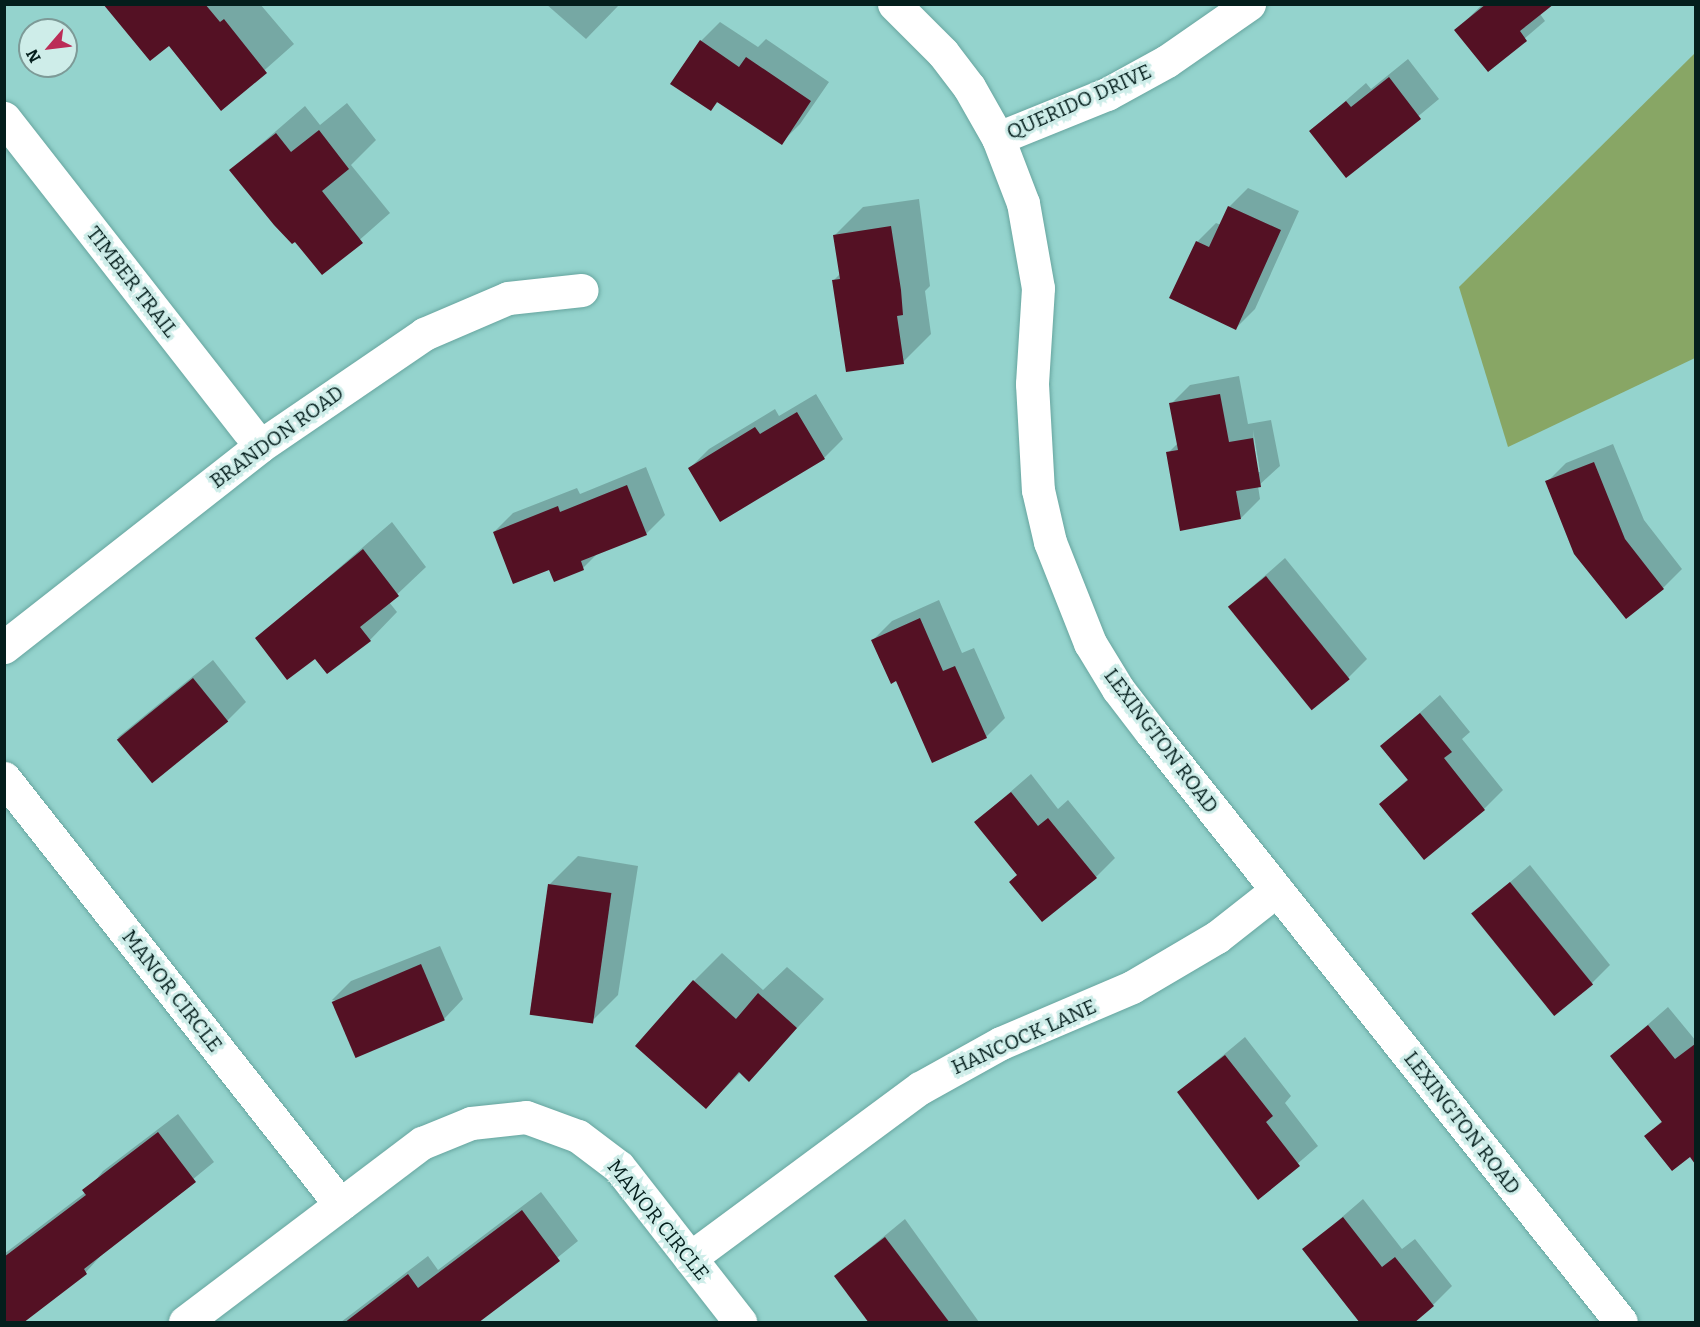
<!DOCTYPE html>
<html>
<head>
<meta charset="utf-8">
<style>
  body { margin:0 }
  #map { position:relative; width:1700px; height:1327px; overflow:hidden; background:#94d3cd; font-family:Bitter,serif }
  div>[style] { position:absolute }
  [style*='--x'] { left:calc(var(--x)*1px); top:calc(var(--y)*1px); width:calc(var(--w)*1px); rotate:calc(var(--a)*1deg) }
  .green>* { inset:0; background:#88a665 }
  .shadow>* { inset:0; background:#0003 }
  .building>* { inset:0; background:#541124; transform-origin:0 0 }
  .roads { filter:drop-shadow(0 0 2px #67a59f) drop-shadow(0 0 2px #67a59f) }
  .minor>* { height:33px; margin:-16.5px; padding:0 16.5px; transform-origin:16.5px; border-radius:16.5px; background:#fff }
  span { translate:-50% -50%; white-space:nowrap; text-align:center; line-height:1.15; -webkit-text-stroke:6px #ceede9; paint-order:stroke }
  .street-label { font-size:20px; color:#041e1c }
  .frame { position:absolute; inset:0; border:6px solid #041e1c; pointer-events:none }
  .north { position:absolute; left:18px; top:18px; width:60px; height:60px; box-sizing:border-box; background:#ceede9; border:2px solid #7d9a97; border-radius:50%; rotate:242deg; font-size:16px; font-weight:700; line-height:24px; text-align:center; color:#041e1c }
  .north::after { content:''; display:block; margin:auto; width:21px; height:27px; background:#bb2c57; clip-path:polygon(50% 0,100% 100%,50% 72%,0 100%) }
</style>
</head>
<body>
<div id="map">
  <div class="green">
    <i style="clip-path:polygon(1695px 53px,1695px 358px,1508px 447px,1459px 287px)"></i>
  </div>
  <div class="shadow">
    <i style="clip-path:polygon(125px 4px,260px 4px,294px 44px,221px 109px,169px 44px)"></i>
    <i style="clip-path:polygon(546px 4px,620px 4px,586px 39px)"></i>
    <i style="clip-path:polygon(1483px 4px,1551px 4px,1540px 14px,1545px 21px,1488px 70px,1456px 30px)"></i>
    <i style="clip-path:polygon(720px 22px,758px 47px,766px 39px,829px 82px,800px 124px,781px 143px,719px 101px,711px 109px,701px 41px)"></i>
    <i style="clip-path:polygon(1408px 59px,1439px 99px,1346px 176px,1311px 131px,1366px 83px,1371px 89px)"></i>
    <i style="clip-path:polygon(347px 103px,376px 140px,351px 165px,390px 213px,322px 273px,231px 170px,305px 106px,320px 125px)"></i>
    <i style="clip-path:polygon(1248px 188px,1299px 211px,1255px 309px,1236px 328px,1197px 242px,1216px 223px,1221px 225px,1229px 207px)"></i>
    <i style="clip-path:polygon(919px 199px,930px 286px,925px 291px,931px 334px,903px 362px,833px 281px,841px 273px,835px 235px,863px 207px)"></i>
    <i style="clip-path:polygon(evenodd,1239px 376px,1248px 424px,1271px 420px,1280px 466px,1258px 486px,1260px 499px,1241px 518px,1168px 453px,1178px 443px,1171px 404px,1190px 385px,1239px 376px,1253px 430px,1260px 472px,1257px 472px,1253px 430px)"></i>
    <i style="clip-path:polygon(816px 394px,843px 439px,824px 458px,690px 468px,709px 449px,775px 409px,779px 416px)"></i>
    <i style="clip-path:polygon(1613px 444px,1644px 520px,1682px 569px,1663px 588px,1547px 482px,1566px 463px)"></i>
    <i style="clip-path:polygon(646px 467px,665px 515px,646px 534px,599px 552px,583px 568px,550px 568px,494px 532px,513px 513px,577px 488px,580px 494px)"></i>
    <i style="clip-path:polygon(392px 522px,426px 567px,389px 602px,397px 612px,370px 640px,257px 639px)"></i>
    <i style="clip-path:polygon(1285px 558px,1367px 659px,1348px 678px,1229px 607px)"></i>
    <i style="clip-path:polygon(939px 600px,962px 653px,974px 648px,1005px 718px,986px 737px,873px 640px,892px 621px)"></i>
    <i style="clip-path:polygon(213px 660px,246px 702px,227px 721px,117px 738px)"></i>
    <i style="clip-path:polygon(1440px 695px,1470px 732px,1462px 739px,1503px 790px,1484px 809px,1381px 804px,1409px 778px,1382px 746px)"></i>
    <i style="clip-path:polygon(1031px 774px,1058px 809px,1068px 800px,1115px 858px,1096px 877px,976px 822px)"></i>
    <i style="clip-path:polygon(578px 856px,638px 866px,618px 995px,590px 1023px,550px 884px)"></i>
    <i style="clip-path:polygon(1530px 865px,1610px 965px,1591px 984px,1473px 914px)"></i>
    <i style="clip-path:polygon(440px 946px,463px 999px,444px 1019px,332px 1000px,351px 981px)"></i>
    <i style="clip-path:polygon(722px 953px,763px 990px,787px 967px,824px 999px,749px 1080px,741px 1072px,706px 1107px,694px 981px)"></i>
    <i style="clip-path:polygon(1668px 1007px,1696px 1041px,1696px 1151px,1672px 1169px,1646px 1136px,1663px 1120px,1612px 1056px)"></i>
    <i style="clip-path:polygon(1245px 1037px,1291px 1096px,1285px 1103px,1318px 1146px,1258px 1198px,1179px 1092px)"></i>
    <i style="clip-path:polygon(178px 1114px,214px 1162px,104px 1252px,86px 1272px,21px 1322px,4px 1322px,4px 1254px,86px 1192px,103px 1171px)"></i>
    <i style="clip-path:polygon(541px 1192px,578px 1241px,478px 1322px,341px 1322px,428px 1256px,438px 1270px)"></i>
    <i style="clip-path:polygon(1363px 1199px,1402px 1249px,1415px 1239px,1452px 1286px,1433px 1305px,1304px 1250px)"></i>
    <i style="clip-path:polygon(905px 1219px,979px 1322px,871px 1322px,836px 1276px)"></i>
  </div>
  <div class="building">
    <i style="clip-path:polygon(103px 4px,205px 4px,220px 22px,224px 19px,267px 73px,221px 111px,169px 46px,150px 61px)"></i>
    <i style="clip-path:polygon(1486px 4px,1554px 4px,1520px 31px,1527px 41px,1488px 72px,1454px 30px)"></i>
    <i style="clip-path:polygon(700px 40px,739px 67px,746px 57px,811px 101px,782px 145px,717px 102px,711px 111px,670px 84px)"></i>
    <i style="clip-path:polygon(1389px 77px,1421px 119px,1346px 178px,1309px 131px,1346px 101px,1351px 107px)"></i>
    <i style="clip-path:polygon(319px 130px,349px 169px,322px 191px,363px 243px,322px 275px,295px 242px,292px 244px,274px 225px,229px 170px,276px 133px,291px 152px)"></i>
    <i style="clip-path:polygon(1228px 206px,1281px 230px,1236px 330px,1169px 298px,1196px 241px,1209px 247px)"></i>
    <i style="clip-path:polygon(891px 226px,901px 290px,903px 315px,897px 316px,904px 364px,846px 372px,832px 280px,840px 279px,833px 235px)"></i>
    <i style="clip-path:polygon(1220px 394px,1229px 442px,1253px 438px,1261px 487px,1236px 491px,1241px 519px,1180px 531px,1166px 452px,1178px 450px,1169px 403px)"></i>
    <i style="clip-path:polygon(797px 412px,825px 459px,720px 522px,688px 468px,755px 427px,760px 434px)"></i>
    <i style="clip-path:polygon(1594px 462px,1625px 539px,1664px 589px,1626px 619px,1574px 554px,1545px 481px)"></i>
    <i style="clip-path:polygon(627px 485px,647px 535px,581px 561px,584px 570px,554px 582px,549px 570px,513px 584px,493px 532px,558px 506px,560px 512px)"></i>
    <i style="clip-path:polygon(363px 549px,399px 596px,360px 627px,371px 641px,327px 674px,315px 659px,287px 680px,255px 638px)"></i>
    <i style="left:1266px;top:576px;width:133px;height:49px;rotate:51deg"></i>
    <i style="clip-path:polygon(920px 618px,943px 671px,955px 666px,987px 738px,932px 763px,896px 681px,891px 684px,871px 640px)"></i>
    <i style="left:193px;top:678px;width:56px;height:98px;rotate:51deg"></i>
    <i style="clip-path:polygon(1420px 713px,1452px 752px,1444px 758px,1485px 810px,1424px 860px,1379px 804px,1408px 780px,1380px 746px)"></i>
    <i style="clip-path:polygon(1011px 792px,1038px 826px,1048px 818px,1097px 878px,1042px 922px,1009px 882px,1017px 875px,974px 822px)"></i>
    <i style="left:1510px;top:882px;width:132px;height:50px;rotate:51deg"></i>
    <i style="left:548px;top:884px;width:64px;height:132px;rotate:8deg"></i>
    <i style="left:421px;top:964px;width:61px;height:97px;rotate:67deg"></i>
    <i style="clip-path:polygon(693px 980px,736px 1019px,758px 993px,797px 1028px,749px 1082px,739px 1072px,706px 1109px,635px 1046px)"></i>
    <i style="clip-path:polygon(1648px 1025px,1675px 1059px,1695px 1044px,1695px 1164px,1690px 1157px,1672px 1171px,1644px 1136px,1662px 1122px,1610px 1056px)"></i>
    <i style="clip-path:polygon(1225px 1055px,1273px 1116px,1266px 1122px,1300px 1166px,1258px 1200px,1177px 1092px)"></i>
    <i style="clip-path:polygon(158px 1132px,196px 1182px,84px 1269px,87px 1274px,23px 1323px,4px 1323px,4px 1257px,86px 1195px,82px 1190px)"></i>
    <i style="clip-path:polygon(522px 1210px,560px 1261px,478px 1323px,344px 1323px,408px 1274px,418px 1288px)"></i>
    <i style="clip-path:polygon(1343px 1217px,1382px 1267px,1395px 1257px,1434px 1306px,1414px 1323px,1360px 1323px,1302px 1249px)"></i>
    <i style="clip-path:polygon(885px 1237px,950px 1323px,869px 1323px,834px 1276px)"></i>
  </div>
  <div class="roads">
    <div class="minor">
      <i style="--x:894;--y:4;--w:69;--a:45"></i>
      <i style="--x:943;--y:53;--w:43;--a:52.6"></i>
      <i style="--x:969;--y:87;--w:59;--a:60.4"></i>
      <i style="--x:998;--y:138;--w:70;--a:69"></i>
      <i style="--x:1023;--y:203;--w:86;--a:80"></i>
      <i style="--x:1038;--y:288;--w:96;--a:93.6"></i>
      <i style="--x:1032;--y:384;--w:106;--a:86.8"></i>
      <i style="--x:1038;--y:490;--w:53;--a:77"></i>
      <i style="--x:1050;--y:542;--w:109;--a:68.4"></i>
      <i style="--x:1090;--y:643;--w:54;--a:58.7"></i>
      <i style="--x:1118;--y:689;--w:54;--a:52.5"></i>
      <i style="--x:1151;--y:732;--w:754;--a:51.46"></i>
      <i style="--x:4;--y:118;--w:416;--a:52"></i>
      <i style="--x:998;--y:138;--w:118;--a:-22"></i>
      <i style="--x:1107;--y:94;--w:68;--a:-28.8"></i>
      <i style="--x:1167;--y:61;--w:100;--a:-34.8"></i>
      <i style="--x:4;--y:647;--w:325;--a:-38.1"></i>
      <i style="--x:260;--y:446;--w:199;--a:-34.3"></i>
      <i style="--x:424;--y:334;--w:91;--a:-23.2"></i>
      <i style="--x:508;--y:298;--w:74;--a:-6.2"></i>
      <i style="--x:4;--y:778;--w:543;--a:51.74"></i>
      <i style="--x:690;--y:1258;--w:286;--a:-36.5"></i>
      <i style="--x:920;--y:1088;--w:93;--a:-29.1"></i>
      <i style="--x:1001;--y:1043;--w:142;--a:-23.1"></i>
      <i style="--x:1132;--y:987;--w:99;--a:-30.5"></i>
      <i style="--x:1217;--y:937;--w:76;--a:-38.1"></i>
      <i style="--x:185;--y:1322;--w:297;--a:-37.1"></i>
      <i style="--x:422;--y:1143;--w:53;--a:-22.2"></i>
      <i style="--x:471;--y:1123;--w:55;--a:-6.2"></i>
      <i style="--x:526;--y:1117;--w:55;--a:20.1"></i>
      <i style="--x:578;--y:1136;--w:51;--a:37.1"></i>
      <i style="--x:619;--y:1167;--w:197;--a:52"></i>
    </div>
  </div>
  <div class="street-label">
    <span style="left:1079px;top:102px;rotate:-24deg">QUERIDO DRIVE</span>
    <span style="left:132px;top:282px;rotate:52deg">TIMBER TRAIL</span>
    <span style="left:277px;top:437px;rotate:-36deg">BRANDON ROAD</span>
    <span style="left:1161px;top:741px;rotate:53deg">LEXINGTON ROAD</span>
    <span style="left:172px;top:991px;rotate:52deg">MANOR CIRCLE</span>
    <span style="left:1024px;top:1037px;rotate:-24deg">HANCOCK LANE</span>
    <span style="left:1462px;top:1123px;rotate:52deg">LEXINGTON ROAD</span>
    <span style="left:658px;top:1220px;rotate:51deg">MANOR CIRCLE</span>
  </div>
  <div class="frame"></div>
  <div class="north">N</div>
</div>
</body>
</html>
